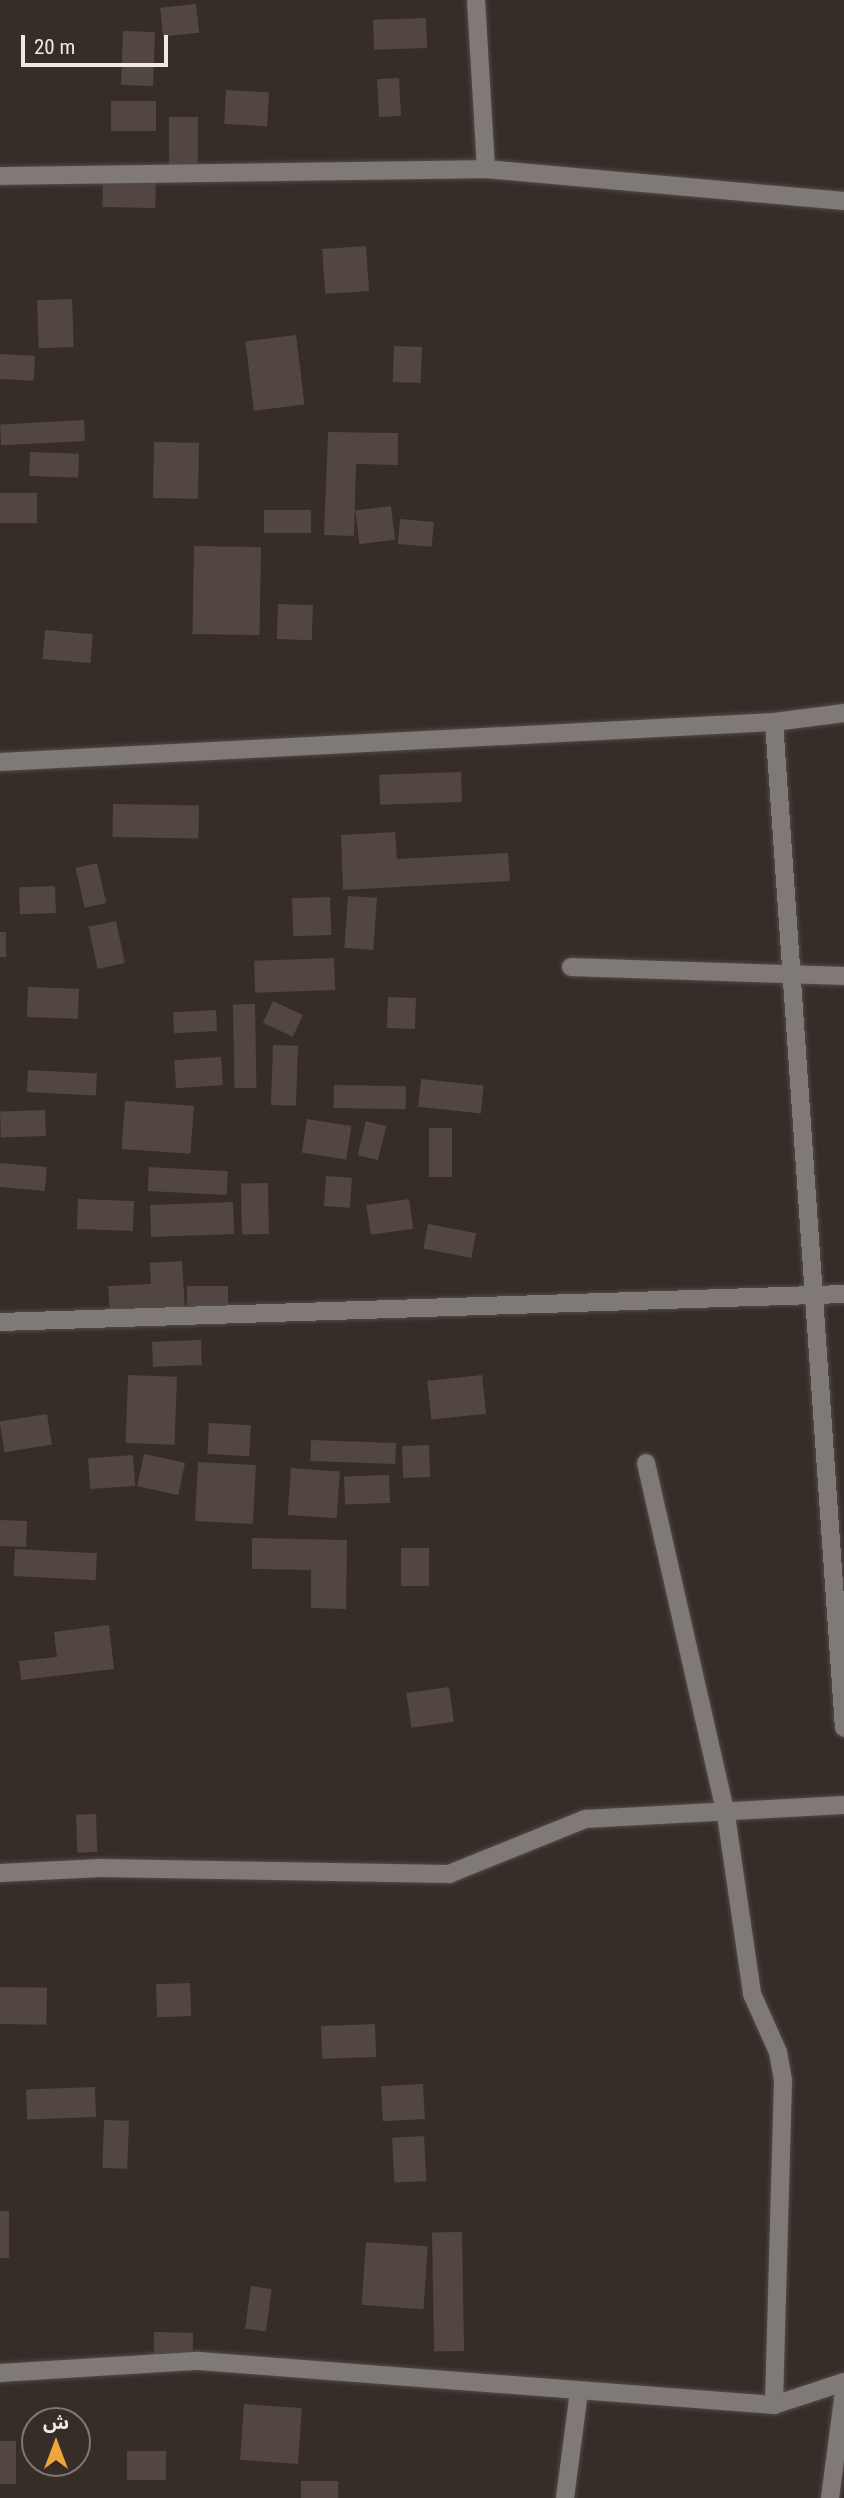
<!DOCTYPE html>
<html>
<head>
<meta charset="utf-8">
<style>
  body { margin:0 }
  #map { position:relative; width:844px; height:2498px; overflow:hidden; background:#362c28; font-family:"Roboto Condensed","Noto Sans Arabic",sans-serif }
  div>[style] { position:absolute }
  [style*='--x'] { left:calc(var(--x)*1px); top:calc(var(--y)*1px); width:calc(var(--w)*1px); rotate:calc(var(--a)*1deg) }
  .building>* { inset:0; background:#514642; transform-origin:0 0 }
  .roads { filter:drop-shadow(0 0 2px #544a46) drop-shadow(0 0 2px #544a46) }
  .minor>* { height:18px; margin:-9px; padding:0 9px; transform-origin:9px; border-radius:9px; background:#7f7977 }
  span { translate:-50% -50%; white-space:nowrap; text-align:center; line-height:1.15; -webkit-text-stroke:6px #362c28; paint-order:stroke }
  .north { position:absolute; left:21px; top:2407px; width:70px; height:70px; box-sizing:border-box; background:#362c28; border:2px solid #807774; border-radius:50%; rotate:0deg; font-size:19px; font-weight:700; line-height:28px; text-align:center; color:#efe8e5 }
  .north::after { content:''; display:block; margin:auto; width:24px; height:32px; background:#eea73d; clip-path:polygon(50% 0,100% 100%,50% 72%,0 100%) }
  .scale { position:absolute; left:21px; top:35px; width:147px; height:32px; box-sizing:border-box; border:4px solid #efe8e5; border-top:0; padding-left:9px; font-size:21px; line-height:24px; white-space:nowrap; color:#efe8e5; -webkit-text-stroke:5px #362c28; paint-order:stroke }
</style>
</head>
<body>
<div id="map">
  <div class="building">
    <i style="left:196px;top:4px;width:29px;height:36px;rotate:84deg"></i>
    <i style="left:426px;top:18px;width:30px;height:53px;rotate:88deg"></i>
    <i style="left:123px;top:31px;width:32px;height:54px;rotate:2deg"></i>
    <i style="left:399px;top:78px;width:38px;height:22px;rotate:87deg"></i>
    <i style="left:226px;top:90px;width:43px;height:34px;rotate:3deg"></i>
    <i style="left:111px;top:101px;width:45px;height:30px"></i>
    <i style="left:169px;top:117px;width:29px;height:59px"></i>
    <i style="left:103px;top:176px;width:53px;height:31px;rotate:1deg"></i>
    <i style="left:366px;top:246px;width:45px;height:44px;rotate:86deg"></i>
    <i style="left:72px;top:299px;width:48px;height:35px;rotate:88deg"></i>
    <i style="left:296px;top:335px;width:70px;height:51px;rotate:83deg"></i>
    <i style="left:394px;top:346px;width:28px;height:36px;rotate:2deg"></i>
    <i style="left:0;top:354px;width:35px;height:25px;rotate:3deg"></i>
    <i style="left:84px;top:420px;width:21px;height:84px;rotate:87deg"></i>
    <i style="clip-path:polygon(328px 432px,398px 433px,398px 465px,356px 464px,354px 536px,324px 535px)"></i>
    <i style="left:154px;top:442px;width:45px;height:56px;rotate:1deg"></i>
    <i style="left:30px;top:452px;width:49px;height:24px;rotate:2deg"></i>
    <i style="left:37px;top:493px;width:30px;height:37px;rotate:90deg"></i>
    <i style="left:391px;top:506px;width:34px;height:36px;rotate:83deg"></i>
    <i style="left:264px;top:510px;width:47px;height:23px"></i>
    <i style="left:400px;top:519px;width:34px;height:25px;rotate:5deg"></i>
    <i style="left:194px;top:546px;width:67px;height:88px;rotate:1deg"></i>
    <i style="left:278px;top:604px;width:35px;height:35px;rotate:2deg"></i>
    <i style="left:45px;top:630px;width:48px;height:29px;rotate:5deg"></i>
    <i style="left:461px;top:772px;width:30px;height:82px;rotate:88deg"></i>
    <i style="left:113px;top:804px;width:86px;height:33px;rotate:1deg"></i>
    <i style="clip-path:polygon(395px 832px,397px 859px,508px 853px,510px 881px,343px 890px,341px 835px)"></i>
    <i style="left:97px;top:863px;width:41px;height:22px;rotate:77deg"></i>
    <i style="left:55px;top:886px;width:27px;height:36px;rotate:88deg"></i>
    <i style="left:348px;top:896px;width:29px;height:52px;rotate:4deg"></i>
    <i style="left:330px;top:897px;width:38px;height:38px;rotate:88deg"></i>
    <i style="left:116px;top:921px;width:43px;height:28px;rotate:78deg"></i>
    <i style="left:0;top:932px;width:6px;height:25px"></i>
    <i style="left:334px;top:958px;width:32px;height:80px;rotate:88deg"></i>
    <i style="left:28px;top:987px;width:51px;height:30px;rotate:2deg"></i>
    <i style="left:388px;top:997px;width:28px;height:31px;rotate:2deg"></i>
    <i style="left:273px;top:1001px;width:33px;height:24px;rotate:25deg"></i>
    <i style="left:255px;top:1004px;width:84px;height:22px;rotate:89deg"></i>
    <i style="left:216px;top:1010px;width:21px;height:43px;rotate:87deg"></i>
    <i style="left:273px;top:1045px;width:25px;height:60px;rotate:2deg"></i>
    <i style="left:221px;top:1057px;width:28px;height:47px;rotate:86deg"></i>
    <i style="left:28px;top:1070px;width:69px;height:22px;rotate:3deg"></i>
    <i style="left:421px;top:1079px;width:63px;height:28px;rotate:6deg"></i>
    <i style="left:334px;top:1085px;width:72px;height:23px;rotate:1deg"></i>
    <i style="left:125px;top:1101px;width:69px;height:48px;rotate:4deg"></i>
    <i style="left:45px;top:1110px;width:26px;height:45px;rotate:88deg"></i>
    <i style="left:307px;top:1119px;width:45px;height:34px;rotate:9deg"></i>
    <i style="left:366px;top:1121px;width:21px;height:35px;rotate:14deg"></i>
    <i style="left:429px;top:1128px;width:23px;height:49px"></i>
    <i style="left:0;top:1163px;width:47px;height:24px;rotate:5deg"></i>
    <i style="left:149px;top:1167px;width:79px;height:24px;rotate:3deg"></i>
    <i style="left:326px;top:1176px;width:26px;height:30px;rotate:4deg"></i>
    <i style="left:268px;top:1183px;width:51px;height:27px;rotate:89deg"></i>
    <i style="left:78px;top:1199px;width:56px;height:30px;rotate:2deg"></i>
    <i style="left:409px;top:1199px;width:30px;height:43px;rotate:82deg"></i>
    <i style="left:233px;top:1202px;width:32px;height:83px;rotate:88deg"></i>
    <i style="left:428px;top:1224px;width:49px;height:25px;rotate:11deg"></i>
    <i style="clip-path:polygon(182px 1261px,185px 1310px,110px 1313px,108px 1286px,151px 1284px,150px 1263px)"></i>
    <i style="left:228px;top:1286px;width:28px;height:41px;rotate:90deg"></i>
    <i style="left:201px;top:1340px;width:25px;height:49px;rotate:88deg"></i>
    <i style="left:128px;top:1375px;width:49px;height:68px;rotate:2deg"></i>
    <i style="left:482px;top:1375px;width:39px;height:55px;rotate:84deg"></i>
    <i style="left:47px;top:1414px;width:31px;height:48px;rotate:81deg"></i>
    <i style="left:209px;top:1423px;width:42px;height:31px;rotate:3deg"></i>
    <i style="left:311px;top:1440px;width:85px;height:21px;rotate:2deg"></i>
    <i style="left:429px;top:1445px;width:32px;height:27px;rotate:88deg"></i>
    <i style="left:144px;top:1454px;width:42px;height:33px;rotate:12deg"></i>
    <i style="left:133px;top:1455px;width:31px;height:45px;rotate:86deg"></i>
    <i style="left:198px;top:1462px;width:58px;height:59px;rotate:3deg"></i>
    <i style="left:291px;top:1468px;width:49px;height:47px;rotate:4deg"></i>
    <i style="left:389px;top:1475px;width:28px;height:45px;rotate:88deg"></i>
    <i style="left:0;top:1520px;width:27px;height:26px;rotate:2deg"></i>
    <i style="clip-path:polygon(252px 1538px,347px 1540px,346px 1609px,311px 1608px,311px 1570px,252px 1569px)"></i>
    <i style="left:401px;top:1548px;width:28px;height:38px"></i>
    <i style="left:15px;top:1549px;width:82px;height:27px;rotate:3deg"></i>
    <i style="clip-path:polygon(109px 1625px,114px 1669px,21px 1680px,19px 1661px,57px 1657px,54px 1632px)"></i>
    <i style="left:449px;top:1687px;width:35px;height:43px;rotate:82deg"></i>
    <i style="left:96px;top:1814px;width:38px;height:20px;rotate:88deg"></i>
    <i style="left:190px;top:1983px;width:33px;height:34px;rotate:88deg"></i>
    <i style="left:0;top:1987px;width:47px;height:37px;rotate:1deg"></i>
    <i style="left:375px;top:2024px;width:33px;height:54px;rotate:88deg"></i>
    <i style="left:423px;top:2084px;width:35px;height:42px;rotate:87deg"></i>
    <i style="left:95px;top:2087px;width:30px;height:69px;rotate:88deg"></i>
    <i style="left:104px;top:2120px;width:25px;height:48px;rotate:2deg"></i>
    <i style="left:424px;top:2136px;width:45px;height:32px;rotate:87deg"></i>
    <i style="left:9px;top:2211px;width:47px;height:9px;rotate:90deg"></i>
    <i style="left:462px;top:2232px;width:119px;height:30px;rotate:89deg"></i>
    <i style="left:366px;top:2242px;width:62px;height:63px;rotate:4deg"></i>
    <i style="left:251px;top:2286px;width:21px;height:43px;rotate:8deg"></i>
    <i style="left:154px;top:2332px;width:39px;height:38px;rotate:1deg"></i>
    <i style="left:244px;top:2404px;width:58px;height:56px;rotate:4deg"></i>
    <i style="left:0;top:2441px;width:16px;height:43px"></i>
    <i style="left:166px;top:2451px;width:29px;height:39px;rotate:90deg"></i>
    <i style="left:338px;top:2481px;width:17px;height:37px;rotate:90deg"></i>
  </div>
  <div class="roads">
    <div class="minor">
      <i style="--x:476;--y:0;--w:169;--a:86.6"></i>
      <i style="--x:0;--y:176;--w:486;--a:-0.8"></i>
      <i style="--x:486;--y:169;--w:359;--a:5.1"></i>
      <i style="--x:774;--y:722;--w:1008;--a:86.02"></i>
      <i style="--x:0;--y:762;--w:775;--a:-2.96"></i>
      <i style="--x:774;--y:722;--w:71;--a:-7.3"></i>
      <i style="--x:571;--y:967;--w:273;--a:1.9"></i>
      <i style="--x:0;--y:1322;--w:844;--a:-1.9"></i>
      <i style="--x:646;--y:1463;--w:361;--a:77.2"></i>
      <i style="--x:726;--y:1815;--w:181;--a:81.7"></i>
      <i style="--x:752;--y:1994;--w:64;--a:65.9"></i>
      <i style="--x:778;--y:2052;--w:29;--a:80"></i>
      <i style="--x:783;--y:2081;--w:324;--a:91.6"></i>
      <i style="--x:0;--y:1873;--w:101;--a:-2.8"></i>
      <i style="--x:101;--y:1868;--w:348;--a:1"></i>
      <i style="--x:449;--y:1874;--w:147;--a:-22"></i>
      <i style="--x:585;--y:1819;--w:259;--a:-3.1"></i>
      <i style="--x:0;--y:2373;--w:199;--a:-3.5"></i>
      <i style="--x:199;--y:2361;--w:577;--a:4.38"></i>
      <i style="--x:774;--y:2405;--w:74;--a:-18.2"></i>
      <i style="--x:565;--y:2498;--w:108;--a:-82.5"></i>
      <i style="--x:830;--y:2498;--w:107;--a:-82.5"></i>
    </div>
  </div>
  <div class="north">ش</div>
  <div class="scale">20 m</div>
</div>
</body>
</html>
